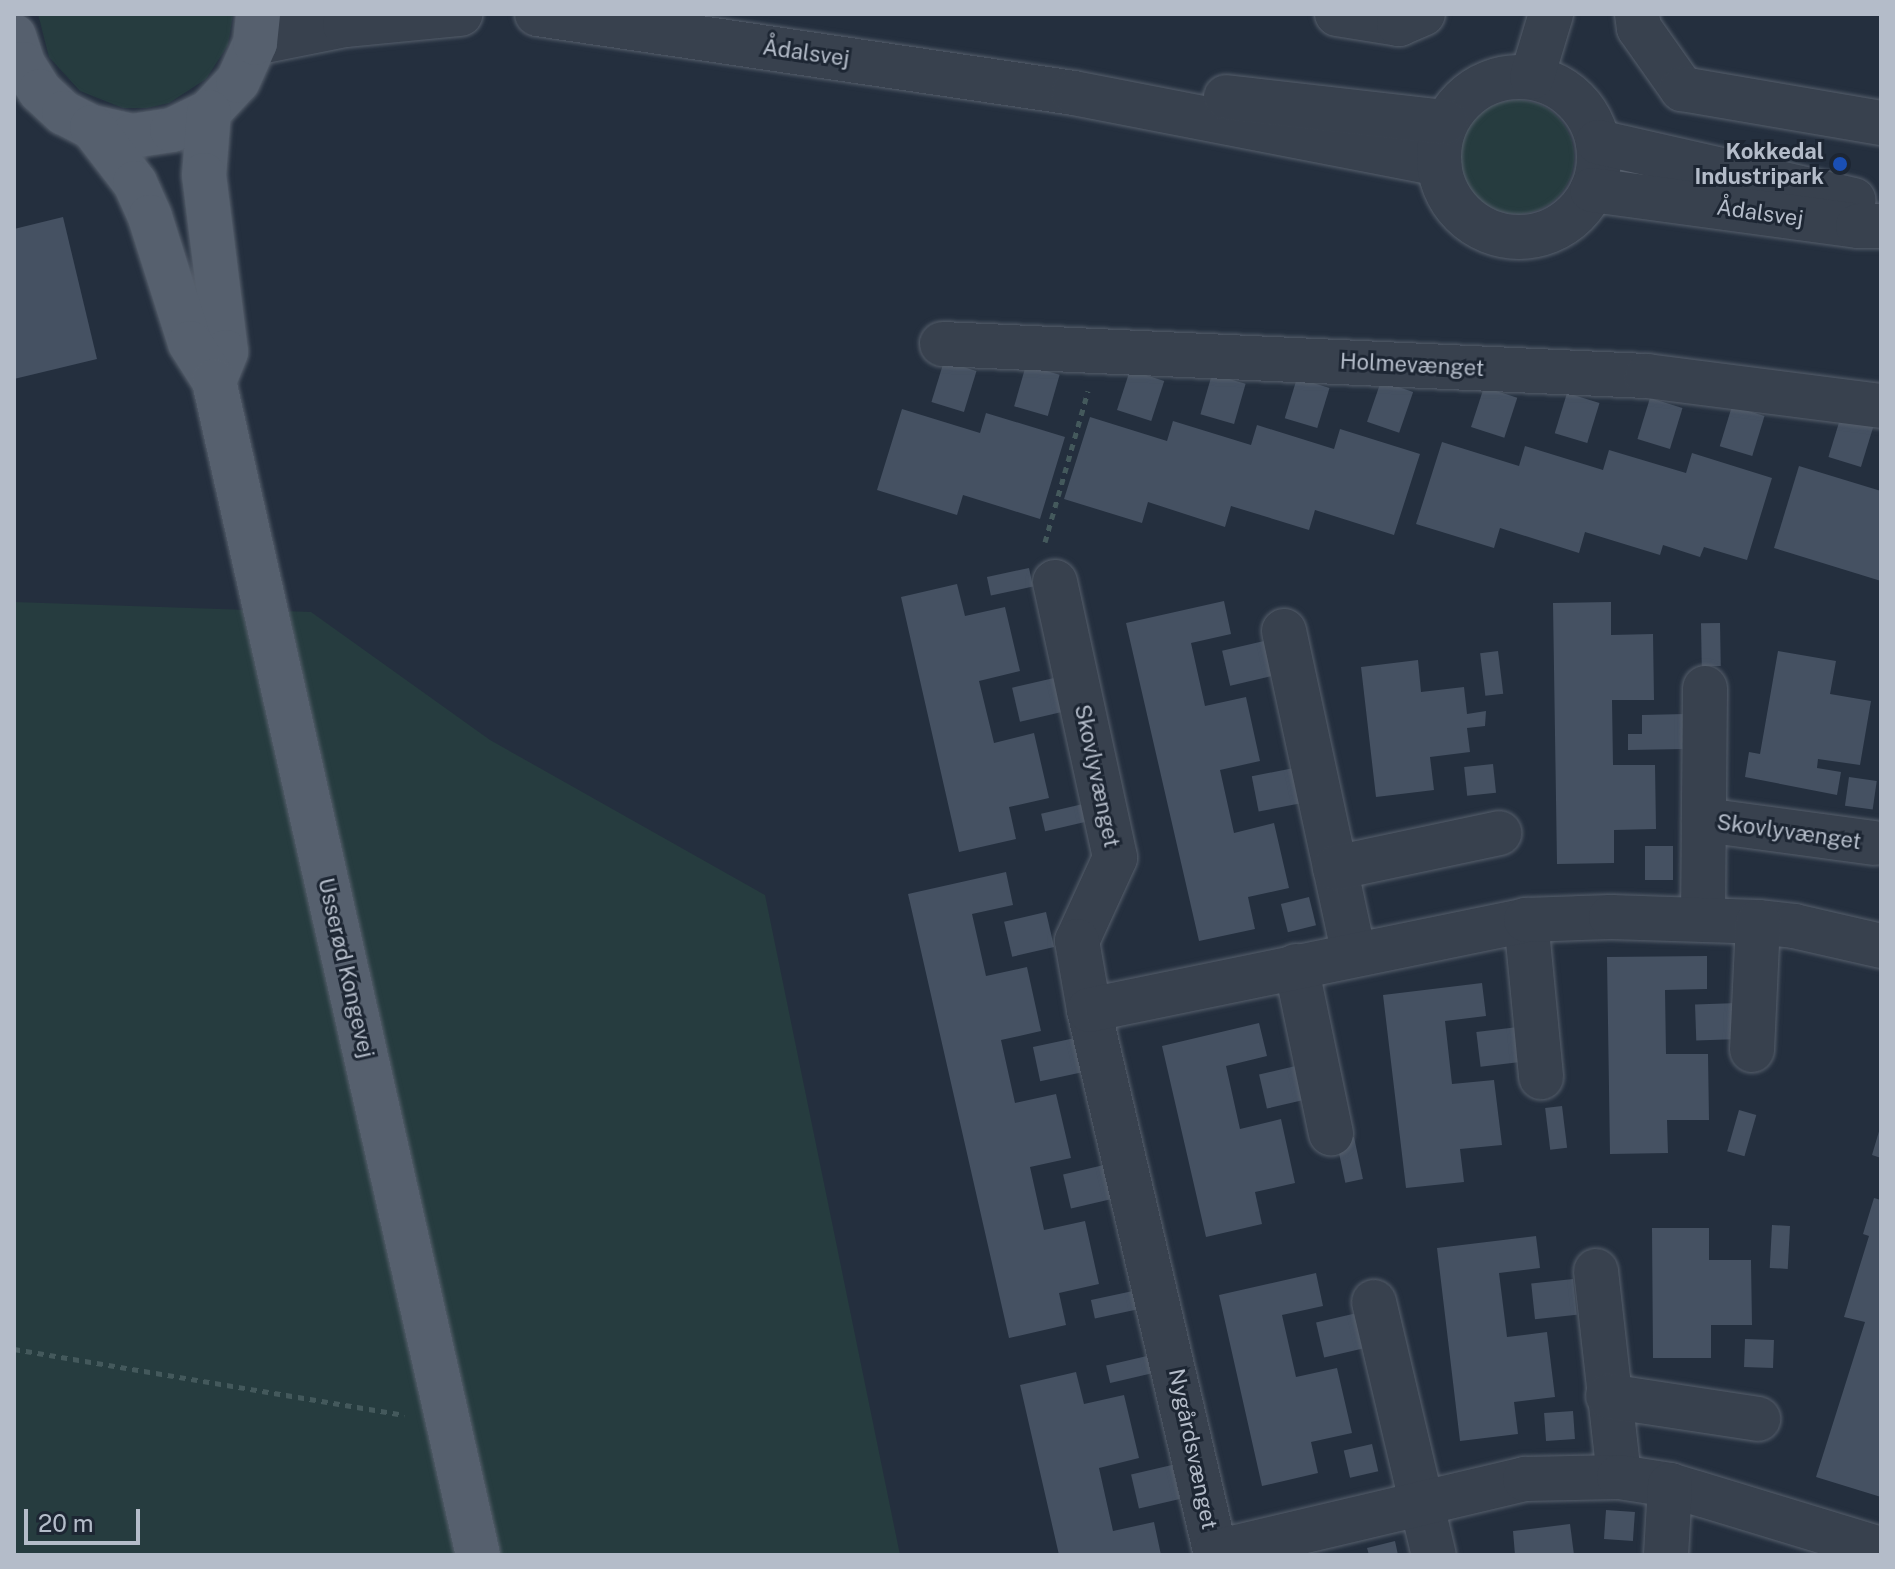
<!DOCTYPE html>
<html>
<head>
<meta charset="utf-8">
<style>
  body { margin:0 }
  #map { position:relative; width:1895px; height:1569px; overflow:hidden; background:#242f3e; font-family:"Public Sans",sans-serif }
  div>[style] { position:absolute }
  [style*='--x'] { left:calc(var(--x)*1px); top:calc(var(--y)*1px); width:calc(var(--w)*1px); rotate:calc(var(--a)*1deg) }
  .green>* { inset:0; background:#263c3f }
  .round { border-radius:50% }
  .building>* { inset:0; background:#455162; transform-origin:0 0 }
  .path>* { height:5px; margin-top:-2.5px; transform-origin:0; background:repeating-linear-gradient(90deg,#44595c 0 6px,transparent 0 12px) }
  .roads { filter:drop-shadow(0 0 2px #565f6c) drop-shadow(0 0 2px #565f6c) }
  .minor>* { height:44px; margin:-22px; padding:0 22px; transform-origin:22px; border-radius:22px; background:#38414e }
  .minor>.ring { margin:-22px; padding:0; box-sizing:content-box; background:none; border:44px solid #38414e; border-radius:50% }
  .major>* { height:44px; margin:-22px; padding:0 22px; transform-origin:22px; border-radius:22px; background:#56606e }
  .dots>* { width:22px; height:22px; translate:-50% -50%; box-sizing:border-box; border:4px solid #1d2633; border-radius:50% }
  span { translate:-50% -50%; white-space:nowrap; text-align:center; line-height:1.15; -webkit-text-stroke:6px #1d2633; paint-order:stroke }
  .street-label { font-size:22px; color:#b4bcc9 }
  .poi-label { font-size:22px; color:#b4bcc9; font-weight:700 }
  .right { translate:-100% -50%; text-align:right }
  .frame { position:absolute; inset:0; border:16px solid #b4bcc9; pointer-events:none }
  .scale { position:absolute; left:24px; top:1509px; width:116px; height:36px; box-sizing:border-box; border:4px solid #b4bcc9; border-top:0; padding-left:10px; font-size:24px; line-height:28px; white-space:nowrap; color:#b4bcc9; -webkit-text-stroke:6px #1d2633; paint-order:stroke }
</style>
</head>
<body>
<div id="map">
  <div class="green">
    <i style="clip-path:polygon(38px 14px,233px 14px,228px 45px,206px 79px,169px 103px,147px 108px,123px 108px,80px 91px,49px 57px)"></i>
    <i class="round" style="left:1460px;top:100px;width:114px;height:114px"></i>
    <i style="clip-path:polygon(14px 602px,311px 612px,490px 740px,765px 895px,900px 1555px,14px 1555px)"></i>
  </div>
  <div class="building">
    <i style="clip-path:polygon(63px 217px,97px 359px,14px 379px,14px 229px)"></i>
    <i style="left:944px;top:361px;width:34px;height:43px;rotate:17deg"></i>
    <i style="left:1026px;top:365px;width:35px;height:43px;rotate:16deg"></i>
    <i style="left:1130px;top:370px;width:36px;height:42px;rotate:18deg"></i>
    <i style="left:1212px;top:374px;width:35px;height:42px;rotate:16deg"></i>
    <i style="left:1297px;top:378px;width:34px;height:42px;rotate:17deg"></i>
    <i style="left:1381px;top:381px;width:34px;height:43px;rotate:19deg"></i>
    <i style="left:1484px;top:387px;width:35px;height:42px;rotate:18deg"></i>
    <i style="left:1567px;top:393px;width:34px;height:42px;rotate:17deg"></i>
    <i style="left:1650px;top:398px;width:34px;height:43px;rotate:17deg"></i>
    <i style="left:1732px;top:406px;width:34px;height:42px;rotate:17deg"></i>
    <i style="clip-path:polygon(902px 409px,980px 433px,986px 413px,1065px 437px,1040px 519px,963px 495px,957px 515px,877px 490px)"></i>
    <i style="left:1841px;top:416px;width:34px;height:43px;rotate:17deg"></i>
    <i style="clip-path:polygon(1090px 417px,1167px 441px,1173px 421px,1251px 445px,1257px 425px,1334px 449px,1340px 429px,1420px 454px,1394px 535px,1315px 510px,1309px 530px,1231px 506px,1225px 527px,1148px 502px,1142px 523px,1064px 499px)"></i>
    <i style="clip-path:polygon(1442px 442px,1519px 466px,1525px 446px,1603px 470px,1609px 450px,1686px 473px,1692px 453px,1772px 478px,1747px 560px,1704px 547px,1700px 557px,1663px 545px,1660px 555px,1585px 532px,1579px 553px,1500px 528px,1494px 548px,1416px 524px)"></i>
    <i style="clip-path:polygon(1799px 466px,1881px 491px,1881px 581px,1774px 548px)"></i>
    <i style="left:1029px;top:568px;width:19px;height:43px;rotate:78deg"></i>
    <i style="clip-path:polygon(957px 584px,965px 616px,1005px 607px,1020px 671px,979px 681px,994px 743px,1034px 733px,1049px 798px,1009px 807px,1016px 839px,959px 852px,901px 597px)"></i>
    <i style="clip-path:polygon(1224px 601px,1231px 634px,1191px 643px,1205px 706px,1246px 697px,1260px 761px,1220px 770px,1234px 833px,1274px 823px,1289px 888px,1248px 897px,1255px 929px,1199px 941px,1126px 623px)"></i>
    <i style="clip-path:polygon(1611px 602px,1611px 635px,1653px 634px,1654px 700px,1612px 700px,1613px 765px,1655px 765px,1656px 829px,1614px 830px,1614px 863px,1557px 864px,1553px 603px)"></i>
    <i style="left:1720px;top:623px;width:43px;height:19px;rotate:89deg"></i>
    <i style="left:1264px;top:641px;width:36px;height:43px;rotate:77deg"></i>
    <i style="left:1498px;top:651px;width:43px;height:18px;rotate:83deg"></i>
    <i style="clip-path:polygon(1778px 651px,1836px 661px,1830px 694px,1871px 701px,1860px 765px,1818px 759px,1817px 768px,1841px 772px,1837px 795px,1745px 777px,1749px 752px,1760px 754px)"></i>
    <i style="clip-path:polygon(1418px 660px,1421px 692px,1464px 687px,1467px 714px,1486px 711px,1485px 726px,1467px 728px,1470px 752px,1430px 757px,1434px 790px,1376px 797px,1361px 667px)"></i>
    <i style="left:1054px;top:678px;width:35px;height:43px;rotate:77deg"></i>
    <i style="clip-path:polygon(1685px 714px,1685px 749px,1628px 750px,1628px 734px,1642px 734px,1642px 715px)"></i>
    <i style="left:1493px;top:764px;width:29px;height:29px;rotate:84deg"></i>
    <i style="left:1294px;top:768px;width:36px;height:43px;rotate:79deg"></i>
    <i style="left:1849px;top:777px;width:28px;height:29px;rotate:8deg"></i>
    <i style="left:1083px;top:804px;width:18px;height:43px;rotate:77deg"></i>
    <i style="left:1645px;top:846px;width:28px;height:34px"></i>
    <i style="clip-path:polygon(1006px 872px,1013px 905px,972px 914px,986px 976px,1027px 967px,1041px 1031px,1001px 1040px,1015px 1103px,1056px 1094px,1071px 1158px,1030px 1167px,1044px 1230px,1085px 1221px,1099px 1284px,1059px 1293px,1066px 1325px,1009px 1338px,908px 894px)"></i>
    <i style="left:1309px;top:897px;width:29px;height:29px;rotate:76deg"></i>
    <i style="left:1046px;top:912px;width:36px;height:43px;rotate:77deg"></i>
    <i style="clip-path:polygon(1707px 956px,1707px 989px,1665px 990px,1666px 1054px,1708px 1054px,1709px 1120px,1667px 1120px,1668px 1153px,1610px 1154px,1607px 957px)"></i>
    <i style="clip-path:polygon(1482px 983px,1486px 1016px,1445px 1021px,1452px 1084px,1494px 1080px,1502px 1145px,1460px 1149px,1464px 1182px,1406px 1188px,1383px 995px)"></i>
    <i style="left:1738px;top:1003px;width:36px;height:43px;rotate:88deg"></i>
    <i style="clip-path:polygon(1259px 1023px,1267px 1056px,1226px 1066px,1240px 1129px,1281px 1119px,1295px 1183px,1255px 1192px,1262px 1224px,1206px 1237px,1162px 1046px)"></i>
    <i style="left:1518px;top:1027px;width:35px;height:42px;rotate:83deg"></i>
    <i style="left:1075px;top:1038px;width:35px;height:43px;rotate:78deg"></i>
    <i style="left:1300px;top:1065px;width:35px;height:42px;rotate:77deg"></i>
    <i style="left:1562px;top:1106px;width:42px;height:17px;rotate:83deg"></i>
    <i style="left:1739px;top:1110px;width:18px;height:43px;rotate:16deg"></i>
    <i style="clip-path:polygon(1880px 1128px,1881px 1128px,1881px 1158px,1872px 1155px)"></i>
    <i style="left:1354px;top:1137px;width:43px;height:18px;rotate:78deg"></i>
    <i style="left:1104px;top:1165px;width:35px;height:42px;rotate:77deg"></i>
    <i style="clip-path:polygon(1874px 1198px,1881px 1200px,1881px 1497px,1816px 1477px,1865px 1322px,1844px 1317px,1869px 1236px,1863px 1234px)"></i>
    <i style="left:1772px;top:1225px;width:18px;height:43px;rotate:3deg"></i>
    <i style="clip-path:polygon(1652px 1228px,1709px 1228px,1709px 1260px,1751px 1260px,1752px 1325px,1711px 1325px,1711px 1358px,1653px 1358px)"></i>
    <i style="clip-path:polygon(1536px 1236px,1540px 1268px,1499px 1273px,1507px 1337px,1547px 1332px,1555px 1397px,1514px 1402px,1518px 1434px,1460px 1441px,1437px 1248px)"></i>
    <i style="clip-path:polygon(1316px 1273px,1323px 1306px,1282px 1315px,1296px 1377px,1337px 1368px,1352px 1433px,1311px 1442px,1318px 1473px,1262px 1486px,1219px 1295px)"></i>
    <i style="left:1573px;top:1279px;width:36px;height:42px;rotate:84deg"></i>
    <i style="left:1133px;top:1291px;width:19px;height:43px;rotate:78deg"></i>
    <i style="left:1357px;top:1313px;width:36px;height:42px;rotate:77deg"></i>
    <i style="left:1745px;top:1339px;width:29px;height:28px;rotate:2deg"></i>
    <i style="left:1147px;top:1356px;width:18px;height:42px;rotate:77deg"></i>
    <i style="clip-path:polygon(1076px 1372px,1084px 1404px,1124px 1395px,1139px 1458px,1099px 1468px,1113px 1531px,1154px 1522px,1161px 1555px,1059px 1555px,1020px 1385px)"></i>
    <i style="left:1573px;top:1411px;width:28px;height:29px;rotate:86deg"></i>
    <i style="left:1372px;top:1444px;width:28px;height:29px;rotate:77deg"></i>
    <i style="left:1172px;top:1465px;width:35px;height:42px;rotate:77deg"></i>
    <i style="left:1606px;top:1510px;width:29px;height:29px;rotate:4deg"></i>
    <i style="clip-path:polygon(1570px 1524px,1574px 1555px,1515px 1555px,1513px 1531px)"></i>
    <i style="clip-path:polygon(1395px 1541px,1398px 1555px,1369px 1555px,1367px 1548px)"></i>
  </div>
  <div class="path">
    <i style="--x:1045;--y:542;--w:157;--a:-74.1"></i>
    <i style="--x:14;--y:1349;--w:396;--a:9.6"></i>
  </div>
  <div class="roads">
    <div class="minor">
      <i style="--x:537;--y:14;--w:543;--a:8.37"></i>
      <i style="--x:1074;--y:93;--w:372;--a:11"></i>
      <i style="--x:1337;--y:14;--w:63;--a:9.2"></i>
      <i style="--x:1399;--y:24;--w:26;--a:-23"></i>
      <i style="--x:1637;--y:14;--w:14;--a:82"></i>
      <i style="--x:1639;--y:28;--w:75;--a:54.8"></i>
      <i style="--x:1682;--y:89;--w:202;--a:9.7"></i>
      <i style="--x:255;--y:43;--w:92;--a:-11.3"></i>
      <i style="--x:345;--y:25;--w:116;--a:-5.5"></i>
      <i class="ring" style="left:1439px;top:77px;width:116px;height:116px"></i>
      <i style="--x:1532;--y:77;--w:66;--a:-73.2"></i>
      <i style="--x:1226;--y:97;--w:221;--a:6.5"></i>
      <i style="--x:1598;--y:142;--w:262;--a:12.8"></i>
      <i style="--x:1592;--y:190;--w:268;--a:7.7"></i>
      <i style="--x:1858;--y:226;--w:23;--a:0"></i>
      <i style="--x:942;--y:344;--w:706;--a:2.6"></i>
      <i style="--x:1647;--y:376;--w:236;--a:7.3"></i>
      <i style="--x:1055;--y:582;--w:282;--a:77.7"></i>
      <i style="--x:1115;--y:858;--w:91;--a:114.6"></i>
      <i style="--x:1077;--y:941;--w:70;--a:80.1"></i>
      <i style="--x:1089;--y:1010;--w:560;--a:76.88"></i>
      <i style="--x:1284;--y:631;--w:330;--a:77.8"></i>
      <i style="--x:1704;--y:820;--w:172;--a:7.7"></i>
      <i style="--x:1335;--y:868;--w:168;--a:-12"></i>
      <i style="--x:1703;--y:918;--w:230;--a:-89.5"></i>
      <i style="--x:1526;--y:920;--w:158;--a:84.5"></i>
      <i style="--x:1296;--y:966;--w:171;--a:78.2"></i>
      <i style="--x:1089;--y:1010;--w:446;--a:-11.6"></i>
      <i style="--x:1526;--y:920;--w:85;--a:-2"></i>
      <i style="--x:1611;--y:917;--w:147;--a:1.9"></i>
      <i style="--x:1758;--y:922;--w:36;--a:6"></i>
      <i style="--x:1794;--y:926;--w:89;--a:12.9"></i>
      <i style="--x:1752;--y:1050;--w:128;--a:-87.3"></i>
      <i style="--x:1596;--y:1271;--w:207;--a:83.6"></i>
      <i style="--x:1374;--y:1302;--w:260;--a:76.7"></i>
      <i style="--x:1608;--y:1396;--w:152;--a:8.7"></i>
      <i style="--x:1216;--y:1552;--w:318;--a:-13.3"></i>
      <i style="--x:1525;--y:1479;--w:94;--a:-1.2"></i>
      <i style="--x:1619;--y:1477;--w:52;--a:8.9"></i>
      <i style="--x:1670;--y:1485;--w:220;--a:16.9"></i>
      <i style="--x:1666;--y:1555;--w:70;--a:-86.7"></i>
    </div>
    <div class="major">
      <i style="--x:14;--y:36;--w:29;--a:72"></i>
      <i style="--x:23;--y:64;--w:32;--a:58"></i>
      <i style="--x:40;--y:91;--w:33;--a:43"></i>
      <i style="--x:64;--y:113;--w:31;--a:27"></i>
      <i style="--x:92;--y:127;--w:41;--a:12.7"></i>
      <i style="--x:132;--y:136;--w:40;--a:-8.5"></i>
      <i style="--x:172;--y:130;--w:41;--a:-25.9"></i>
      <i style="--x:209;--y:112;--w:42;--a:-46.9"></i>
      <i style="--x:238;--y:81;--w:42;--a:-65.9"></i>
      <i style="--x:255;--y:43;--w:29;--a:-84"></i>
      <i style="--x:209;--y:112;--w:63;--a:94.5"></i>
      <i style="--x:204;--y:175;--w:178;--a:82.9"></i>
      <i style="--x:226;--y:352;--w:31;--a:112"></i>
      <i style="--x:92;--y:127;--w:71;--a:52.5"></i>
      <i style="--x:135;--y:183;--w:37;--a:66"></i>
      <i style="--x:150;--y:217;--w:132;--a:72.4"></i>
      <i style="--x:190;--y:343;--w:45;--a:57.7"></i>
      <i style="--x:214;--y:381;--w:1203;--a:77.33"></i>
    </div>
  </div>
  <div class="dots">
    <i style="left:1840px;top:164px;background:#1a4fb4"></i>
  </div>
  <div class="street-label">
    <span style="left:806px;top:53px;rotate:8deg">Ådalsvej</span>
    <span style="left:1760px;top:213px;rotate:8deg">Ådalsvej</span>
    <span style="left:1412px;top:365px;rotate:3deg">Holmevænget</span>
    <span style="left:1097px;top:776px;rotate:78deg">Skovlyvænget</span>
    <span style="left:1789px;top:832px;rotate:8deg">Skovlyvænget</span>
    <span style="left:346px;top:968px;rotate:77deg">Usserød Kongevej</span>
    <span style="left:1193px;top:1449px;rotate:78deg">Nygårdsvænget</span>
  </div>
  <div class="poi-label">
    <span class="right" style="left:1824px;top:164px">Kokkedal<br>Industripark</span>
  </div>
  <div class="frame"></div>
  <div class="scale">20 m</div>
</div>
</body>
</html>
